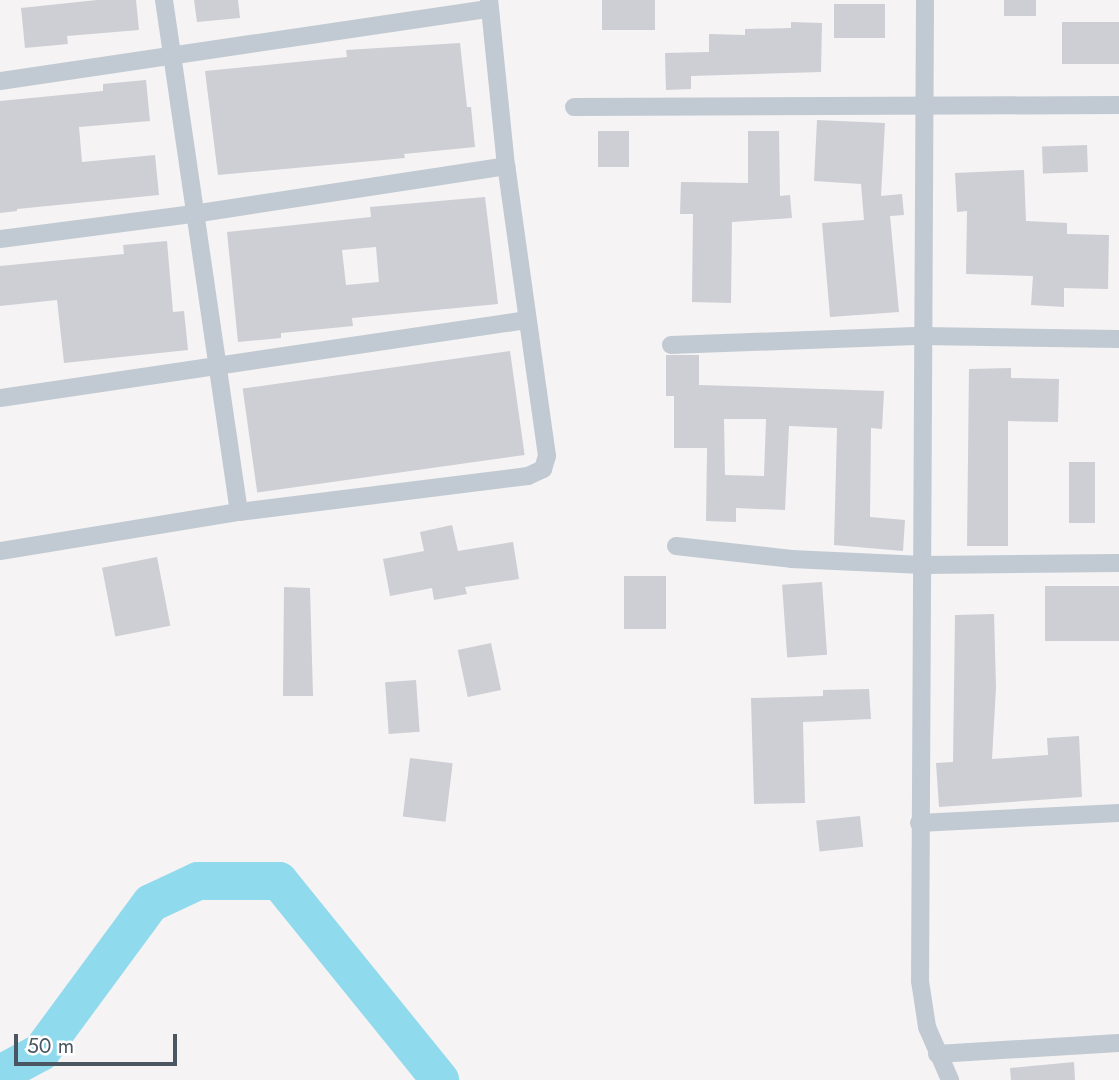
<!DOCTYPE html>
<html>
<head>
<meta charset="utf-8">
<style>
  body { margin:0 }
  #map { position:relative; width:1119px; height:1080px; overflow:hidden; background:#f5f3f3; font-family:Jost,sans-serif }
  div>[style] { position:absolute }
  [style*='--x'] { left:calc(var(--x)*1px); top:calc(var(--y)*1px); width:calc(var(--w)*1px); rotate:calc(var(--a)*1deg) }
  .river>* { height:38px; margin:-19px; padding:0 19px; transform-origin:19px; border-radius:19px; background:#90daee }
  .building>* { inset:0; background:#cdcfd5; transform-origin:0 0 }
  .minor>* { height:18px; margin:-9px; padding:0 9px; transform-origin:9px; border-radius:9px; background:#c1cad2 }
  span { translate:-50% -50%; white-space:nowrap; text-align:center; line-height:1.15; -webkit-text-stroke:6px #fff; paint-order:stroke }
  .scale { position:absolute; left:14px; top:1034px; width:163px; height:32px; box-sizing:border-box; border:4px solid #4a5661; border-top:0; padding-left:9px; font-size:21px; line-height:24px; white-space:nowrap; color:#4a5661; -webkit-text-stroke:5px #fff; paint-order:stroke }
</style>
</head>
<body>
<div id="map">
  <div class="river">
    <i style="--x:0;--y:1074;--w:47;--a:-28.2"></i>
    <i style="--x:41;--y:1052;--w:185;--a:-53.6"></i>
    <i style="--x:151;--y:903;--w:52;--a:-25.1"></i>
    <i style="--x:198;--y:881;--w:81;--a:0"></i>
    <i style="--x:279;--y:881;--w:256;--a:51"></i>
  </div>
  <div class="building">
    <i style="clip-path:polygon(97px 0,136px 0,139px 30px,67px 36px,68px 44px,25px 48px,21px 8px)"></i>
    <i style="clip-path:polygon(194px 0,238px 0,240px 18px,197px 22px)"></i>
    <i style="left:602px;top:0;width:53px;height:30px"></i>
    <i style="left:1004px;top:0;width:32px;height:16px"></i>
    <i style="left:834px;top:4px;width:51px;height:34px"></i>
    <i style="clip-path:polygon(791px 22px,822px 23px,821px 72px,691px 76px,691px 89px,666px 90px,665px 53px,709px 52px,709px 34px,745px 35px,745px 29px,791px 28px)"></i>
    <i style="left:1062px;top:22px;width:57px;height:42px"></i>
    <i style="clip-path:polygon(460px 43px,467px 107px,471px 107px,475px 147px,404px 154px,405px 158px,218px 175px,205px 71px,347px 57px,346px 50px)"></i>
    <i style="clip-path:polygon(146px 80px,150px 121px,79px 127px,82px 162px,155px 155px,159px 195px,17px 209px,17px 211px,0 213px,0 101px,103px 91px,103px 84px)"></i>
    <i style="clip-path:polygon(817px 120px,885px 123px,881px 196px,902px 194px,904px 215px,890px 216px,899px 312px,830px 317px,822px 223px,864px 220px,861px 184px,814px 181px)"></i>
    <i style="left:598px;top:131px;width:31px;height:36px"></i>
    <i style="clip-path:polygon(748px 131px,779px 131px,780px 196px,790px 195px,792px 218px,732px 222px,731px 303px,692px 302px,693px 214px,680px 214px,681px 182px,748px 183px)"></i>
    <i style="left:1087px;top:145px;width:27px;height:45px;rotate:88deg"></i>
    <i style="clip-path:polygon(1024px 170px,1026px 221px,1067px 223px,1067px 234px,1109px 235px,1108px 289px,1064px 288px,1064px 307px,1031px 305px,1033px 276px,966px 274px,967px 211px,957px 212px,955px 173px)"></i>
    <i style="clip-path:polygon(evenodd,485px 197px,498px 304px,352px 318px,353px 326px,281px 333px,281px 338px,238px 342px,227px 232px,371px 217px,370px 207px,485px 197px,376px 247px,379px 282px,346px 285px,342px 250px,376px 247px)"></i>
    <i style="clip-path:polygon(167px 241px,173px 312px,184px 311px,188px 350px,64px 363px,57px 300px,0 306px,0 266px,124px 254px,123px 245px)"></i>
    <i style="left:510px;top:351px;width:105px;height:270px;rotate:82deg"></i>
    <i style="clip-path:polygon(evenodd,666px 355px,699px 355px,699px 385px,884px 391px,882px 429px,871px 428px,870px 517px,905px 520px,903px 551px,834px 545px,837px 428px,789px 426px,785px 510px,736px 508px,736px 522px,706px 521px,707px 448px,674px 448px,674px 396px,666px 396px,666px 355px,724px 419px,766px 419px,764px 476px,725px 475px,724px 419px)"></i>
    <i style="clip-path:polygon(1011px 368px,1011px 378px,1059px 379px,1058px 422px,1008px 421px,1008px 546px,967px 546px,969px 369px)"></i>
    <i style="left:1069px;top:462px;width:26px;height:61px"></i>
    <i style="clip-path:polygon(452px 525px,458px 551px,513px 542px,519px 579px,465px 587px,467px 594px,434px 600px,432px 588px,390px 596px,383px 559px,424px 551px,420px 532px)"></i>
    <i style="left:157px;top:557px;width:70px;height:56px;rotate:79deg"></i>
    <i style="left:624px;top:576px;width:42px;height:53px"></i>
    <i style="left:822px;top:582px;width:73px;height:40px;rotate:86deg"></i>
    <i style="left:1119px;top:586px;width:55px;height:74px;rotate:90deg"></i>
    <i style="clip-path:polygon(284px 587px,310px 588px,313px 696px,283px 696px)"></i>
    <i style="clip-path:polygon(994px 614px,996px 687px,992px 759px,1048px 755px,1047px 738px,1079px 736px,1082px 797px,939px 807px,936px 763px,953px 762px,955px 615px)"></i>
    <i style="left:491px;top:643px;width:48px;height:34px;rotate:78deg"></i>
    <i style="left:416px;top:680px;width:52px;height:31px;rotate:86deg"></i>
    <i style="clip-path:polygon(869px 689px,871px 719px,803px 722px,805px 803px,754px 804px,751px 698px,823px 696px,823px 690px)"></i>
    <i style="left:410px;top:758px;width:43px;height:59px;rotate:7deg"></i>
    <i style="left:860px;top:816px;width:31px;height:44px;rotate:84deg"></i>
    <i style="clip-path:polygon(1074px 1062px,1075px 1080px,1011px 1080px,1010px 1068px)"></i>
  </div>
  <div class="minor">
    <i style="--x:164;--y:0;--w:517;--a:81.67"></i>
    <i style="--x:925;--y:0;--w:981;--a:90.29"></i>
    <i style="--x:920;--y:981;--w:47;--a:81.3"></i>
    <i style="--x:927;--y:1027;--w:58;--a:66.5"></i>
    <i style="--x:0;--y:81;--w:495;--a:-8.4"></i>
    <i style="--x:574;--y:107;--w:545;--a:-0.21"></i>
    <i style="--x:0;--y:239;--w:195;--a:-7.4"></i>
    <i style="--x:193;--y:214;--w:317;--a:-8.7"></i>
    <i style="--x:671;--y:345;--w:251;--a:-2.1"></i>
    <i style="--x:922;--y:336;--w:197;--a:0.9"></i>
    <i style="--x:0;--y:398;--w:533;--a:-8.42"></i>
    <i style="--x:676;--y:546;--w:116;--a:6.4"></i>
    <i style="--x:791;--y:559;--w:132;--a:2.6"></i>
    <i style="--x:923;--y:565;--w:196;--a:-0.6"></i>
    <i style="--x:0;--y:551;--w:242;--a:-9.3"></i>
    <i style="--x:239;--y:512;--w:291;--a:-7.1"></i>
    <i style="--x:528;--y:476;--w:17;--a:-25"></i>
    <i style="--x:543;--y:469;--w:14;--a:-73"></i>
    <i style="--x:547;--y:456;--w:293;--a:-98"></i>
    <i style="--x:506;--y:166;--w:167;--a:-95.8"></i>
    <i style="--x:919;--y:823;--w:200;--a:-2.9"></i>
    <i style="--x:937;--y:1054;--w:182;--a:-3.5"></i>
  </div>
  <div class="scale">50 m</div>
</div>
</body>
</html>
